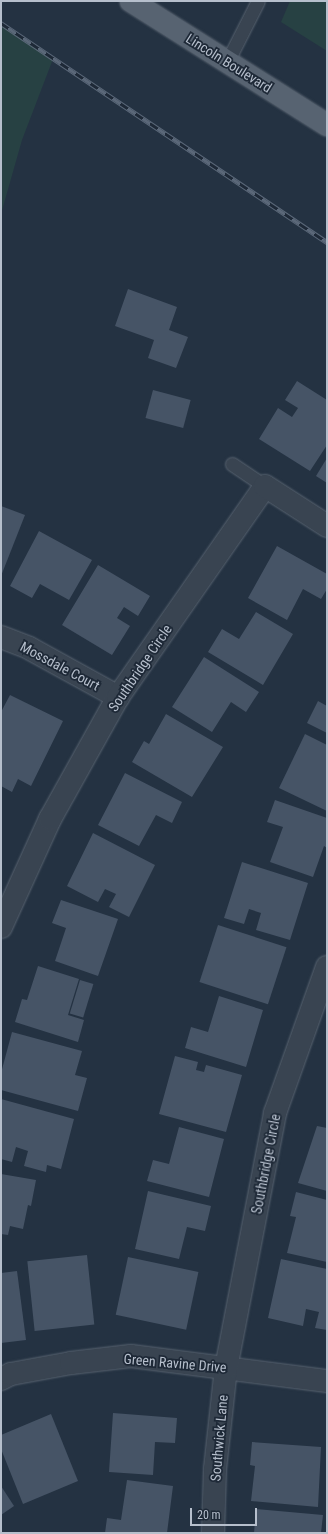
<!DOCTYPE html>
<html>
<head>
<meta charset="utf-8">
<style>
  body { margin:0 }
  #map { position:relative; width:328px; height:1534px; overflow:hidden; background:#243242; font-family:"Roboto Condensed",sans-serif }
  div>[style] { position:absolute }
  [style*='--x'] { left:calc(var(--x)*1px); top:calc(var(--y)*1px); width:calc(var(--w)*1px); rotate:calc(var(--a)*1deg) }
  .green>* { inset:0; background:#274143 }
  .building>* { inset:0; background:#465466; transform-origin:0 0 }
  .roads { filter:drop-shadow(0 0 1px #57626f) drop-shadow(0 0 1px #57626f) }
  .service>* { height:13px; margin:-6.5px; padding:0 6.5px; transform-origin:6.5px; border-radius:6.5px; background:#394451 }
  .minor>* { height:22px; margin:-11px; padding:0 11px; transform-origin:11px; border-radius:11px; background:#394451 }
  .primary>* { height:22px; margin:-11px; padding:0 11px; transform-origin:11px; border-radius:11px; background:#576371 }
  .rail>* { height:4.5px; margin-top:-2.25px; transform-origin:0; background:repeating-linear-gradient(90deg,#1e2937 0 9px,#5b6879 0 18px); box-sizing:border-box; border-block:1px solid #5b6879 }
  span { translate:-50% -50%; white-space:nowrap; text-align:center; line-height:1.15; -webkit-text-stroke:3.5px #1e2937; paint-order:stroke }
  .street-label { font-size:14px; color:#b6bfcc }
  .frame { position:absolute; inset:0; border:2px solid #b6bfcc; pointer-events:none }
  .scale { position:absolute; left:190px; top:1508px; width:67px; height:18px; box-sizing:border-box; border:2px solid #b6bfcc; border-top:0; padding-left:5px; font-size:12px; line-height:14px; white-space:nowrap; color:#b6bfcc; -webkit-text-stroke:3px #1e2937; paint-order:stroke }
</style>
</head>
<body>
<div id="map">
  <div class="green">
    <i style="clip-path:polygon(290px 1px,327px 1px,327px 51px,281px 22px)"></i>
    <i style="clip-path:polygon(1px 24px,53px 59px,22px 140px,1px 214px)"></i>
  </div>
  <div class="building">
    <i style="clip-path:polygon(128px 289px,177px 307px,169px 330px,188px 337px,176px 368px,148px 358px,154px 340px,115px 326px)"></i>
    <i style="clip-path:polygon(297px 381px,327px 400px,327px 445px,310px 471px,259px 439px,278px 408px,292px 417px,298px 408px,285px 400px)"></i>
    <i style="left:153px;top:390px;width:39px;height:29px;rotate:15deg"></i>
    <i style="clip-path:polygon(327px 458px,327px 483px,316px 476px)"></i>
    <i style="clip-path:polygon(1px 506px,25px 515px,1px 576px)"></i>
    <i style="clip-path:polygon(39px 531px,92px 560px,69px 600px,40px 584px,32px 598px,10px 586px)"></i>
    <i style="clip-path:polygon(277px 546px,327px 574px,327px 589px,321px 599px,303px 589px,287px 620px,248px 598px)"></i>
    <i style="clip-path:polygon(98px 565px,150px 596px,138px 616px,124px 607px,117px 618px,130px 626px,112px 655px,62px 625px)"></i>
    <i style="clip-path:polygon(256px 612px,293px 634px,263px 685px,208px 652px,222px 629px,239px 639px)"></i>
    <i style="clip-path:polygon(204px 657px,259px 692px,246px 712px,231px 702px,212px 732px,172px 707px)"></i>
    <i style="clip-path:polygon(10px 695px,63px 721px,31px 786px,18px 779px,12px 792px,1px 786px,1px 712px)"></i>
    <i style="clip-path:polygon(318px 701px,327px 706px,327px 733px,307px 723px)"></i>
    <i style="clip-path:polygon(166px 714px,223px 747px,192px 797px,132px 762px,144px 741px,149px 744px)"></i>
    <i style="clip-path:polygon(305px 734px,327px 745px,327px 811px,279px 788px)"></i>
    <i style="clip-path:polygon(125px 773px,182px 802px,172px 823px,156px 815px,139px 846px,98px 825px)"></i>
    <i style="clip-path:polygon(275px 800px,327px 818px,327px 848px,324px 846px,313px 877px,270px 862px,283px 827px,267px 822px)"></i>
    <i style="clip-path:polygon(93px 833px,155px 865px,129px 917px,109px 907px,116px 894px,105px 889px,98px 902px,67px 886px)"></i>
    <i style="clip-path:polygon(242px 862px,308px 883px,290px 940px,256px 930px,261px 913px,249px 909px,244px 924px,224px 918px)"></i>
    <i style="clip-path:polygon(61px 900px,118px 919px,98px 976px,55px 961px,66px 928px,52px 923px)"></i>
    <i style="left:218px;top:925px;width:72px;height:60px;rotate:18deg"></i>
    <i style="clip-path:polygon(38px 966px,79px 979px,68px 1015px,84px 1020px,78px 1042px,15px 1022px,22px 999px,27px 1000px)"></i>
    <i style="left:80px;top:980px;width:14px;height:35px;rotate:17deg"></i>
    <i style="clip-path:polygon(219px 996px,263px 1010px,246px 1067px,185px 1048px,191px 1027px,208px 1032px)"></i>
    <i style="clip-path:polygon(12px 1032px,82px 1051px,75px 1075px,87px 1078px,78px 1111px,1px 1090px,1px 1073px)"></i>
    <i style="clip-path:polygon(175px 1056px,198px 1062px,196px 1070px,204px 1072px,206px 1065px,242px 1075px,226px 1132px,159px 1114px)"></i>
    <i style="clip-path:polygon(1px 1099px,74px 1119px,61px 1169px,47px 1165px,46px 1172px,24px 1166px,28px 1151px,16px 1147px,12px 1162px,1px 1159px)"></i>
    <i style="clip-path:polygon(317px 1126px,327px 1128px,327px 1191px,298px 1183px)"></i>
    <i style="clip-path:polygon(179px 1127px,224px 1139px,209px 1197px,147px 1181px,153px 1160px,169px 1164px)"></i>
    <i style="clip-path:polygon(1px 1174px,36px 1180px,31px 1206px,28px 1205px,23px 1229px,10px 1226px,8px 1235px,1px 1234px)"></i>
    <i style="clip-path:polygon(148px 1191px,211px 1206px,205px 1231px,187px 1227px,179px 1259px,135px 1249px)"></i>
    <i style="clip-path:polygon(296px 1192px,327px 1200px,327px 1262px,287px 1253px,296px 1217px,290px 1216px)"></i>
    <i style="left:87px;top:1255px;width:70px;height:60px;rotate:84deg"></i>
    <i style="left:128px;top:1257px;width:72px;height:59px;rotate:12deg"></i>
    <i style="clip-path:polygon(281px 1259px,327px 1269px,327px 1330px,315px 1328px,319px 1312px,306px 1309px,303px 1326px,268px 1318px)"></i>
    <i style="clip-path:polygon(17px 1271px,26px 1340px,1px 1343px,1px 1273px)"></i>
    <i style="clip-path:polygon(113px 1413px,177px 1418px,175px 1443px,155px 1442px,153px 1475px,109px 1472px)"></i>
    <i style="clip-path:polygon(51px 1414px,78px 1481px,23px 1504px,1px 1449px,1px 1435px)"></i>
    <i style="clip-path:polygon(252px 1442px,321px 1447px,318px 1507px,251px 1501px,255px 1466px,250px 1465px)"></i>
    <i style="clip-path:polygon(127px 1480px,173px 1486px,167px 1533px,105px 1533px,107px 1518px,121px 1520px)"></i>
    <i style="clip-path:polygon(1px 1486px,14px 1506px,1px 1515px)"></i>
    <i style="clip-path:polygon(256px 1509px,323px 1515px,321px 1533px,254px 1533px)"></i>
  </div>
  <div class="roads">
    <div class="service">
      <i style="--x:227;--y:62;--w:68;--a:-63.1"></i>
      <i style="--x:232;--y:464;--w:40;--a:34"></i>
    </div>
    <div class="minor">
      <i style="--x:1;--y:637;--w:30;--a:21"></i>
      <i style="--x:29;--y:648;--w:102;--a:28.8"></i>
      <i style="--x:1;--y:927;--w:119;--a:-65.6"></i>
      <i style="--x:50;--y:819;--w:140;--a:-60.9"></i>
      <i style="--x:118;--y:697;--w:257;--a:-55.1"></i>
      <i style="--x:265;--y:486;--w:74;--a:32.8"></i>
      <i style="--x:1;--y:1379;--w:11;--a:-27"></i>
      <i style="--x:11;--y:1374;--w:61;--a:-10.4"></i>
      <i style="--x:71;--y:1363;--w:60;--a:-6.7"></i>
      <i style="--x:131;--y:1356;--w:198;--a:7.3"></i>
      <i style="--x:213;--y:1533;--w:64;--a:-88.2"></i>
      <i style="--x:215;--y:1469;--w:102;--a:-83.8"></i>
      <i style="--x:226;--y:1368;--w:260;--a:-79.1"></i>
      <i style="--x:275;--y:1113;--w:155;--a:-70.4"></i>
    </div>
    <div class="primary">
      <i style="--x:131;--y:1;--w:232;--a:32.3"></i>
    </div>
  </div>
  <div class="rail">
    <i style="--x:1;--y:23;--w:393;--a:33.9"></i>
  </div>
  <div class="street-label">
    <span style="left:229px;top:63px;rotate:32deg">Lincoln Boulevard</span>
    <span style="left:60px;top:666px;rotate:28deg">Mossdale Court</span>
    <span style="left:140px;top:668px;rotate:-56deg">Southbridge Circle</span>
    <span style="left:266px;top:1164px;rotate:-79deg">Southbridge Circle</span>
    <span style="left:175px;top:1363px;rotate:5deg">Green Ravine Drive</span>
    <span style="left:219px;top:1438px;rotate:-85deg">Southwick Lane</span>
  </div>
  <div class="frame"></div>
  <div class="scale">20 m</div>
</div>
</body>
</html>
